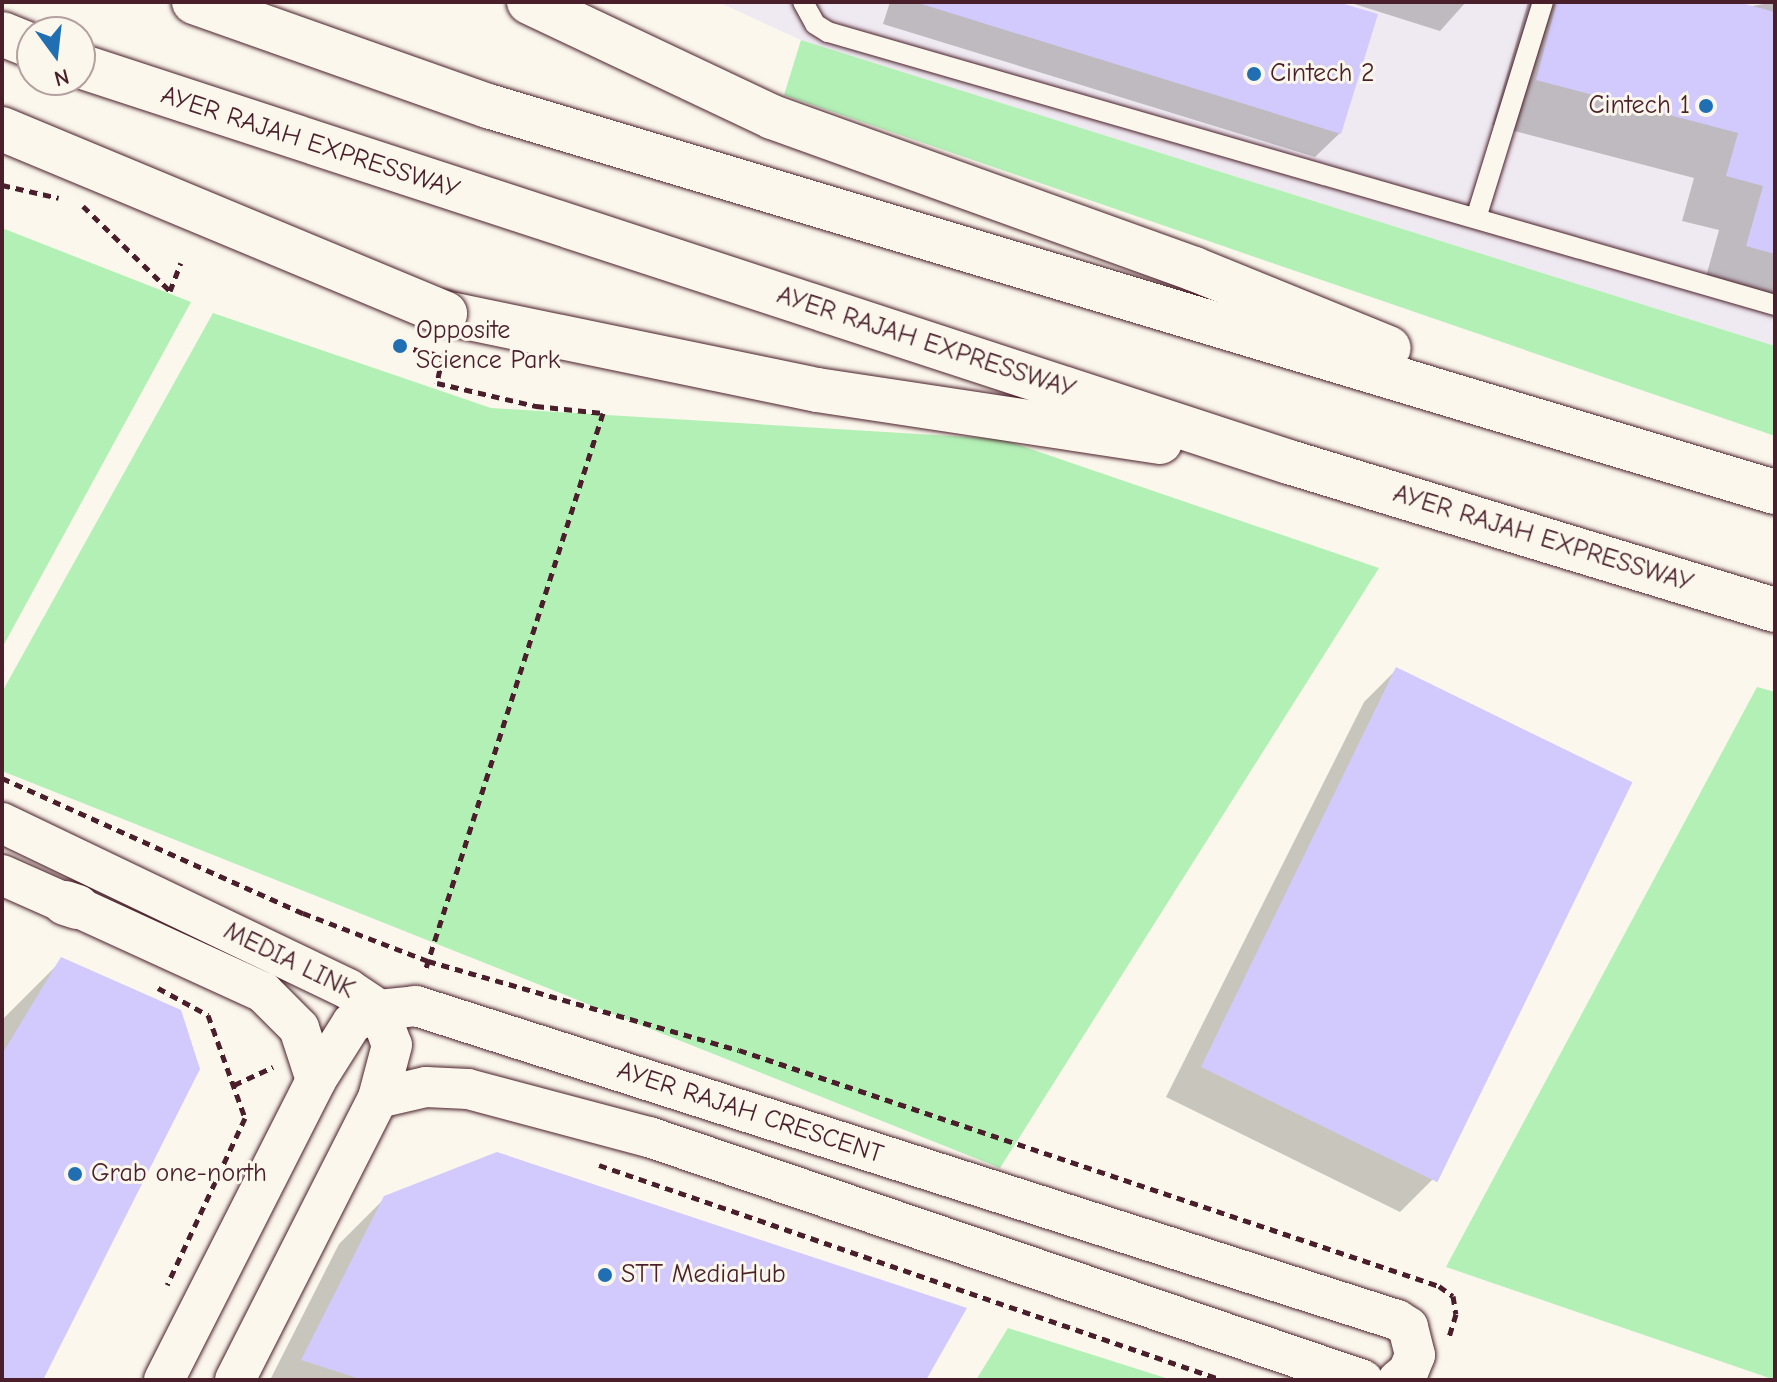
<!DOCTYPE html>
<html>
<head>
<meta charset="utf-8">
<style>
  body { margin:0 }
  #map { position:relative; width:1777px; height:1382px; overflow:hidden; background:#fbf7ec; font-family:"Comic Neue",sans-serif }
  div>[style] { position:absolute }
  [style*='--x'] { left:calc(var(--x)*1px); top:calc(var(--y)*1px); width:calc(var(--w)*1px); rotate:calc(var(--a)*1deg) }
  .built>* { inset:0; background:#efe9f1 }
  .green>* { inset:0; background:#b3f0b6 }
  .shadow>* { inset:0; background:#0003 }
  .building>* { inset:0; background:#d2c9fc; transform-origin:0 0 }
  .path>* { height:5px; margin-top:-2.5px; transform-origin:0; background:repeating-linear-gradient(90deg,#4a1f2b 0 8px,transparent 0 14px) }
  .roads { filter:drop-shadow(0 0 2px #4a1f2b) drop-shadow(0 0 2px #4a1f2b) }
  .lane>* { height:20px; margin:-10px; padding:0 10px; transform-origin:10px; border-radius:10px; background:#fbf7ec }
  .street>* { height:40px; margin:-20px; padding:0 20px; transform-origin:20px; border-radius:20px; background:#fbf7ec }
  .secondary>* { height:44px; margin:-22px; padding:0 22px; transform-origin:22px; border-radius:22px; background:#fbf7ec }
  .highway>* { height:44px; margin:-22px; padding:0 22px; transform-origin:22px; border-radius:22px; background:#fbf7ec }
  .bridges { filter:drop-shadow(0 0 2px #4a1f2b) drop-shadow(0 0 2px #4a1f2b) }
  .highway-bridge>* { height:44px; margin:-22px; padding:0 22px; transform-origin:22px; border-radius:22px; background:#fbf7ec }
  .dots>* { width:22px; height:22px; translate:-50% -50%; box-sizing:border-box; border:4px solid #fbf7ec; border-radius:50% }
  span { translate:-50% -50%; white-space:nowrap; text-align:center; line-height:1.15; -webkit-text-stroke:6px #fbf7ec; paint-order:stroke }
  .poi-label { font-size:26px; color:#4a1f2b }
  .left { translate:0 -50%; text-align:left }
  .right { translate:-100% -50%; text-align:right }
  .street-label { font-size:26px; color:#4a1f2b }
  .frame { position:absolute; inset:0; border:4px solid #4a1f2b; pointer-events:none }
  .north { position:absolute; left:16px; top:16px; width:80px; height:80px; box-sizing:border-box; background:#fbf7ec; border:2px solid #b4a19f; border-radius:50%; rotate:165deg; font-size:22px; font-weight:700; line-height:32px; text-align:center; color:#4a1f2b }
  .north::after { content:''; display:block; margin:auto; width:28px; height:36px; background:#1f6fb2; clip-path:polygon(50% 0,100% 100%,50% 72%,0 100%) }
</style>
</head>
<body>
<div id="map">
  <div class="built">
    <i style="clip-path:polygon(718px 2px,1775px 2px,1775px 346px,801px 40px)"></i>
  </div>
  <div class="green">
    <i style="clip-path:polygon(801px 40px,1775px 346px,1775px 436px,784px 95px)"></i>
    <i style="clip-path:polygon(2px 228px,191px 302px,2px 648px)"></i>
    <i style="clip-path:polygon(213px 313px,491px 408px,1001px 439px,1379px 568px,1000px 1168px,2px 771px,2px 692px)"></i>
    <i style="clip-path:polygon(1757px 687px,1775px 692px,1775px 1380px,1446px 1267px)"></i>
    <i style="clip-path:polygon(1008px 1328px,1172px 1380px,976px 1380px)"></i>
  </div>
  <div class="shadow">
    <i style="clip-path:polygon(890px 2px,1336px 2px,1340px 133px,1315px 157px,883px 24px)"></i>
    <i style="clip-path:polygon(1348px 2px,1466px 2px,1440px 31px)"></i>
    <i style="clip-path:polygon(1528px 2px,1729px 2px,1747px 7px,1775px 2px,1775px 310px,1702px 291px,1719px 230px,1682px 221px,1694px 178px,1492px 125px)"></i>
    <i style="clip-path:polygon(1396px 670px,1432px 1180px,1400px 1212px,1166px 1097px,1364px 702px)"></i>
    <i style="clip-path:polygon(62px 960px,40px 1380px,2px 1380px,2px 1020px)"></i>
    <i style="clip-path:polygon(385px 1198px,924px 1380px,270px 1380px,339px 1244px)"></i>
  </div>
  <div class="building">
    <i style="clip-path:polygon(915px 2px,1337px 2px,1378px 14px,1341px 134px)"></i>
    <i style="clip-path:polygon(1557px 2px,1737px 2px,1775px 12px,1775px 254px,1746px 246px,1763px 186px,1726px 176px,1738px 133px,1536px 80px)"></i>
    <i style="left:1396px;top:667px;width:263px;height:445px;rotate:26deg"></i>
    <i style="clip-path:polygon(61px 957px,181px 1010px,200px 1069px,43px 1380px,2px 1380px,2px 1054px)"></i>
    <i style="clip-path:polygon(497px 1152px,767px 1242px,967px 1308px,926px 1380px,363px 1380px,301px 1360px,384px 1196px)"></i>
  </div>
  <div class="path">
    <i style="--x:2;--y:185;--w:58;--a:12.8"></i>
    <i style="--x:83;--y:206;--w:122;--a:44.3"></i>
    <i style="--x:170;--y:291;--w:30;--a:-69"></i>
    <i style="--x:400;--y:346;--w:44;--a:13.1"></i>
    <i style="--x:443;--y:356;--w:28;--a:103"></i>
    <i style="--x:437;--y:383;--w:102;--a:13.1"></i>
    <i style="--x:536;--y:406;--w:67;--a:6"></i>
    <i style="--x:603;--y:413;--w:586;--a:107.69"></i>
    <i style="--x:2;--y:778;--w:330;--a:24.2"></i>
    <i style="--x:303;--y:913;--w:134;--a:21"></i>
    <i style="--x:428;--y:961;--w:323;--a:16"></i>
    <i style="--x:739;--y:1050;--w:739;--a:18.63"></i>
    <i style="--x:1439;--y:1286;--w:17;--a:36"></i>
    <i style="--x:1453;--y:1296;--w:18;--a:81"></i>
    <i style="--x:1456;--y:1314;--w:24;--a:107"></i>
    <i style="--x:158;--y:988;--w:57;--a:28.4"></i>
    <i style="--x:208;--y:1015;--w:109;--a:70.2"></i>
    <i style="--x:245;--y:1118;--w:184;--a:115"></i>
    <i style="--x:234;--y:1085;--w:43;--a:-24.8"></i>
    <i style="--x:599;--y:1165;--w:659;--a:19.04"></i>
  </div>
  <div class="roads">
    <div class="lane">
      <i style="--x:803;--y:2;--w:25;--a:61"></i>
      <i style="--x:815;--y:24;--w:15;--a:32"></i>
      <i style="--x:828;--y:32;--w:986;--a:16.08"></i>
      <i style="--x:1477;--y:215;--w:223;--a:-72.8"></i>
    </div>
    <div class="street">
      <i style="--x:2;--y:823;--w:384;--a:25.6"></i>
      <i style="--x:348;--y:989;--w:37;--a:34"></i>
      <i style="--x:379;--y:1010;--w:37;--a:70"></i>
      <i style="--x:392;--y:1045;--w:55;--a:104.8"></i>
      <i style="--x:378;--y:1098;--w:316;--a:116.9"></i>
      <i style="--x:2;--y:875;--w:69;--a:24"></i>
      <i style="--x:77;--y:907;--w:205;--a:24.6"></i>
      <i style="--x:263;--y:992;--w:51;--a:45"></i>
      <i style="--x:299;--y:1028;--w:55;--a:71.9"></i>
      <i style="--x:378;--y:1098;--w:49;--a:-12.9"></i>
      <i style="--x:426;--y:1087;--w:42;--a:2.7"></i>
      <i style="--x:468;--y:1089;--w:187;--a:14.9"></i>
      <i style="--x:649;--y:1137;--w:754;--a:18.8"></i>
      <i style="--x:164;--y:1380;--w:336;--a:-63.1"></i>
      <i style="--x:316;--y:1080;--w:67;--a:-57.7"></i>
      <i style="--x:352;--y:1023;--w:30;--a:-26"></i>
      <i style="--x:379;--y:1010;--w:37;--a:-6"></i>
      <i style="--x:416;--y:1006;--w:1030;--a:17.75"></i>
      <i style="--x:1397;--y:1320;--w:13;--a:32"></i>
      <i style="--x:1408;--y:1327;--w:29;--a:76"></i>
      <i style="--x:1415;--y:1355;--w:18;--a:112"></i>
      <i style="--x:1408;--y:1372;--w:13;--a:141"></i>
    </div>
    <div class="secondary">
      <i style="--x:65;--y:903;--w:13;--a:18"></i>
    </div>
    <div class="highway">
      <i style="--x:194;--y:2;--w:312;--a:19.5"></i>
      <i style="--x:488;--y:106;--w:1344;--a:16.7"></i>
      <i style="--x:529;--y:2;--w:269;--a:25.3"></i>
      <i style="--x:772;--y:117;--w:449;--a:19.8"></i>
      <i style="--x:1194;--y:269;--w:210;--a:22.1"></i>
      <i style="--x:2;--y:34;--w:32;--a:22"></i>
      <i style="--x:80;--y:66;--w:1272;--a:18.14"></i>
      <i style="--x:1289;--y:462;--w:508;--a:16.94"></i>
      <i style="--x:445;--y:313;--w:380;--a:11.7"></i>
      <i style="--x:817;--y:390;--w:347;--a:8.6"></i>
    </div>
  </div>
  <div class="bridges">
    <div class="highway-bridge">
      <i style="--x:2;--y:129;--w:480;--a:22.6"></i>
    </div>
  </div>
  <div class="dots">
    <i style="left:1254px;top:74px;background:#1f6fb2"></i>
    <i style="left:1706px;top:106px;background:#1f6fb2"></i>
    <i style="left:400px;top:346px;background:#1f6fb2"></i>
    <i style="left:75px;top:1174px;background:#1f6fb2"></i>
    <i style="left:605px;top:1275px;background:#1f6fb2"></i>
  </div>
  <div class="poi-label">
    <span class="left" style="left:1270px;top:74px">Cintech 2</span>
    <span class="right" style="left:1690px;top:106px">Cintech 1</span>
    <span class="left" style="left:416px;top:346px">Opposite<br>Science Park</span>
    <span class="left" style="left:91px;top:1174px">Grab one-north</span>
    <span class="left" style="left:621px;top:1275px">STT MediaHub</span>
  </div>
  <div class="street-label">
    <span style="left:310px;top:143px;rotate:18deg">AYER RAJAH EXPRESSWAY</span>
    <span style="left:926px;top:343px;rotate:18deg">AYER RAJAH EXPRESSWAY</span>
    <span style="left:1543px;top:539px;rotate:17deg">AYER RAJAH EXPRESSWAY</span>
    <span style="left:289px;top:961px;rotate:26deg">MEDIA LINK</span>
    <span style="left:750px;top:1113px;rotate:18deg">AYER RAJAH CRESCENT</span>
  </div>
  <div class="frame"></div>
  <div class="north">N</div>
</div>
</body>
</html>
